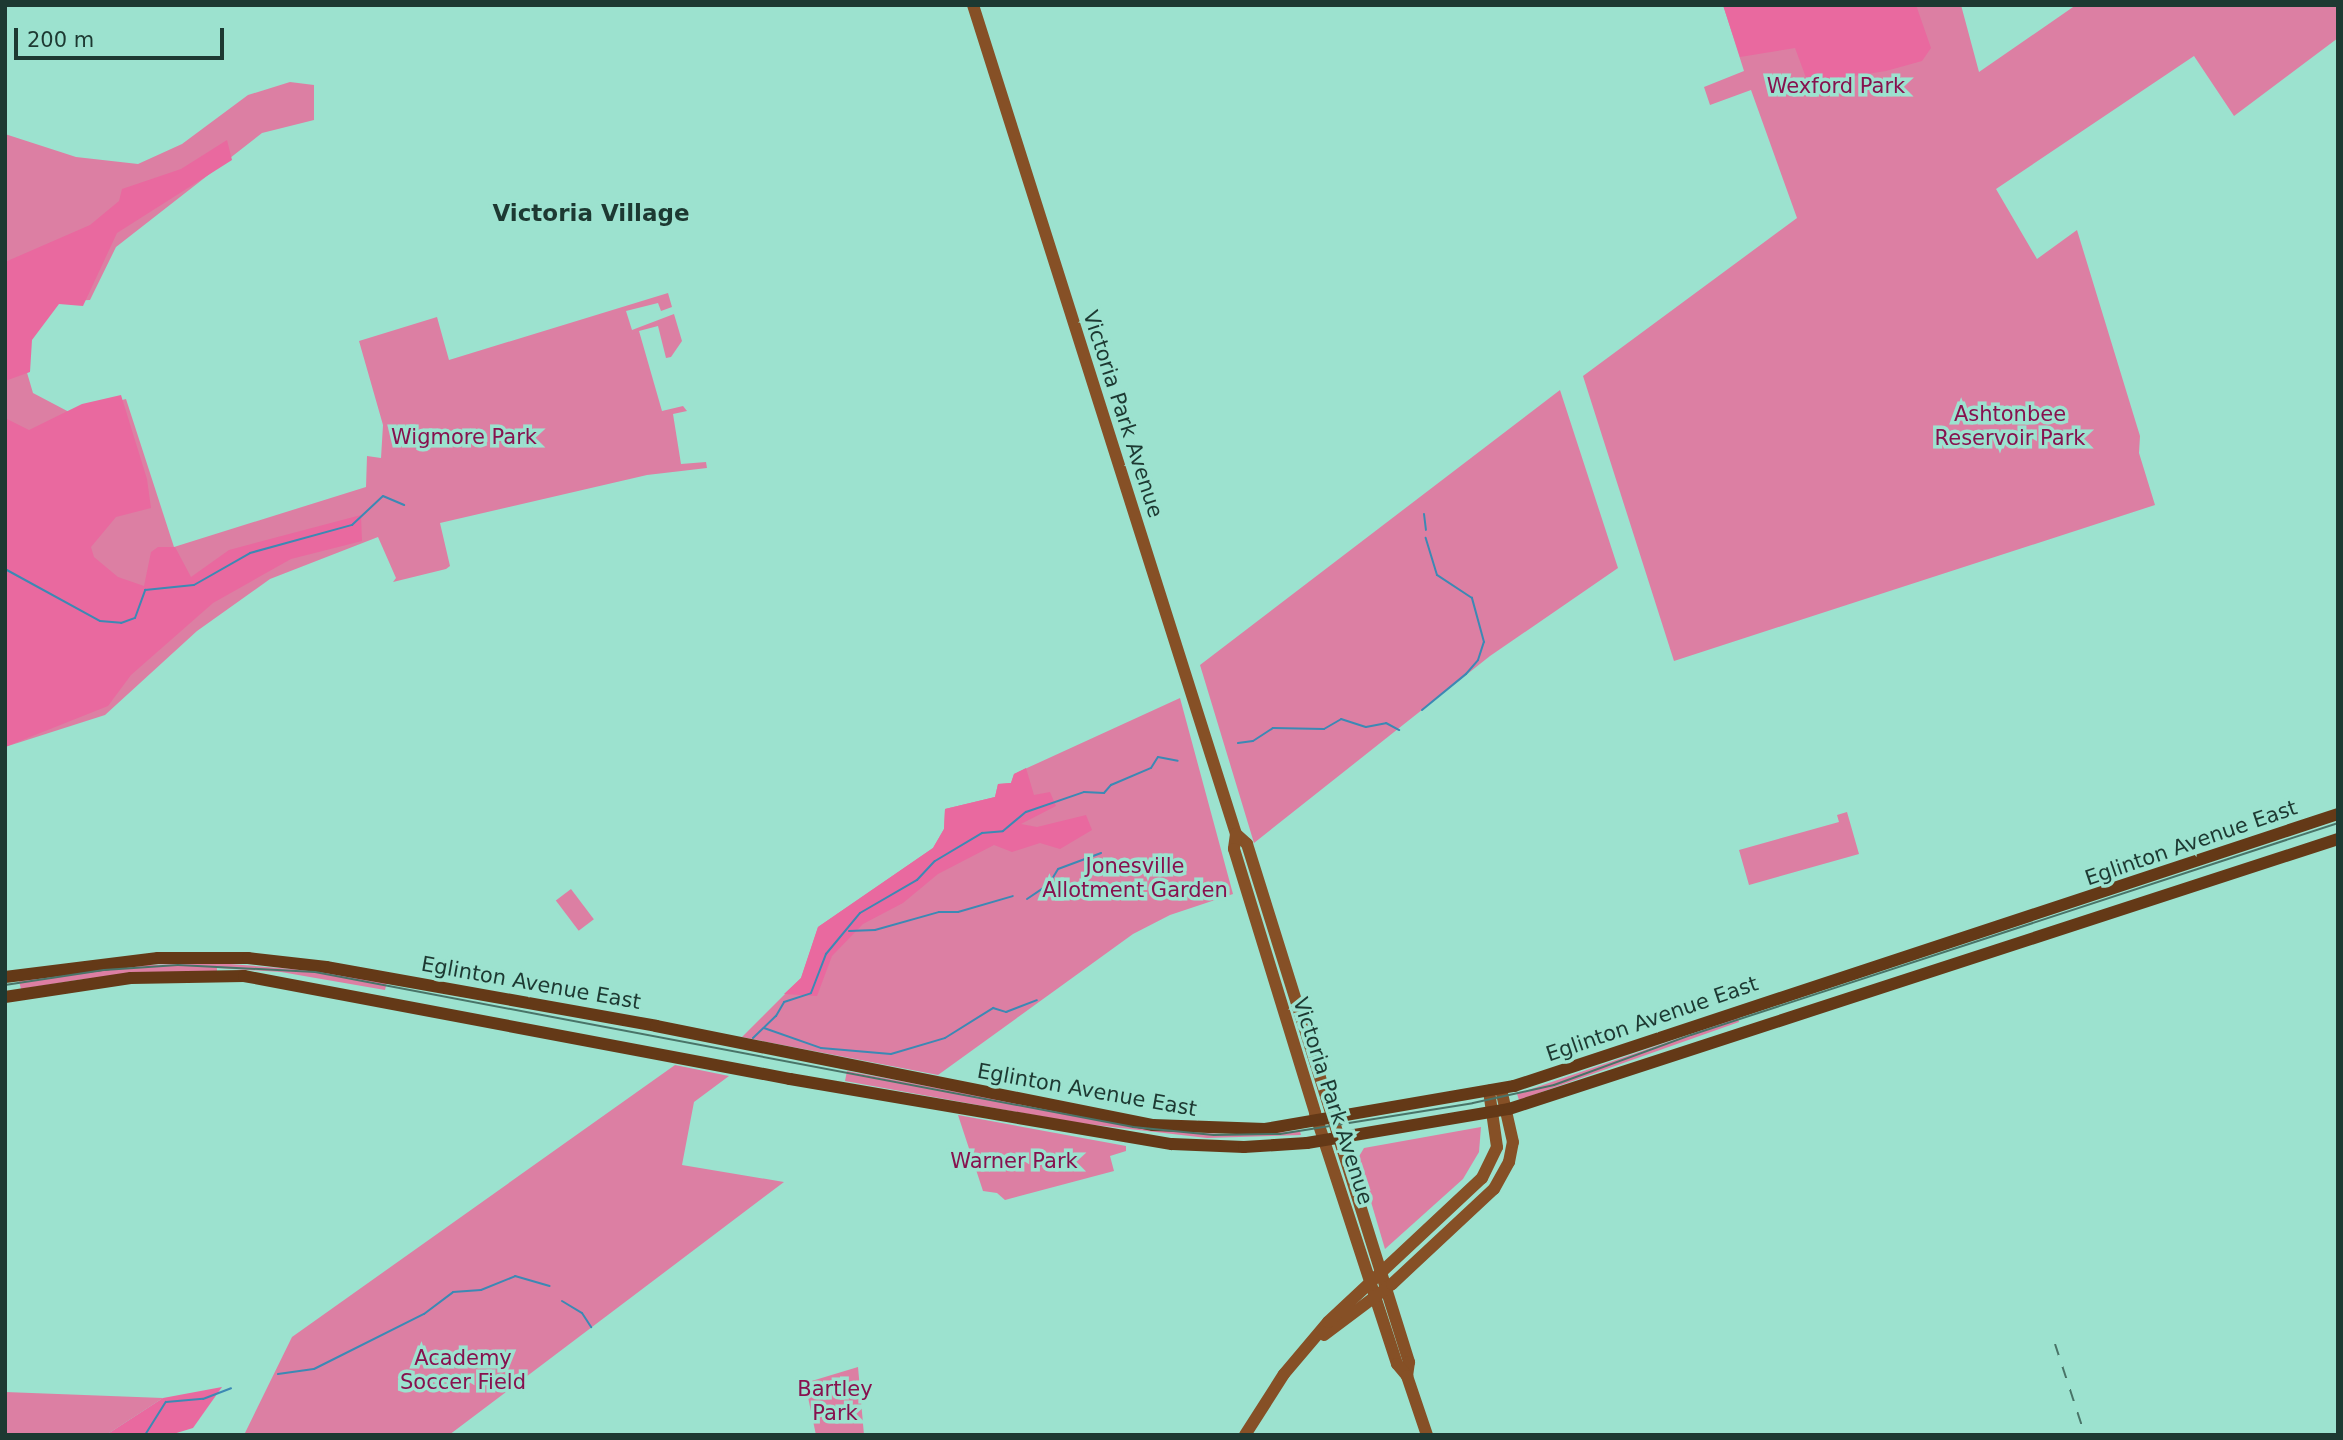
<!DOCTYPE html>
<html>
<head>
<meta charset="utf-8">
<style>
  body { margin:0 }
  #map { position:relative; width:2343px; height:1440px; overflow:hidden; background:#9ce2cf; font-family:"DejaVu Sans",sans-serif }
  div>[style] { position:absolute }
  [style*='--x'] { left:calc(var(--x)*1px); top:calc(var(--y)*1px); width:calc(var(--w)*1px); rotate:calc(var(--a)*1deg) }
  .green>* { inset:0; background:#dc7fa3; transform-origin:0 0 }
  .forest>* { inset:0; background:#e9699f }
  .stream>* { height:2px; margin:-1px; padding:0 1px; transform-origin:1px; border-radius:1px; background:#3c89b4 }
  .secondary>* { height:12px; margin:-6px; padding:0 6px; transform-origin:6px; border-radius:6px; background:#865026 }
  .primary>* { height:12px; margin:-6px; padding:0 6px; transform-origin:6px; border-radius:6px; background:#643917 }
  .tram>* { height:2px; margin:-1px; padding:0 1px; transform-origin:1px; border-radius:1px; background:#497468 }
  .rail>* { height:2px; margin-top:-1px; transform-origin:0; background:repeating-linear-gradient(90deg,#497468 0 12px,transparent 0 24px) }
  span { translate:-50% -50%; white-space:nowrap; text-align:center; line-height:1.15; -webkit-text-stroke:7px #9ce2cf; paint-order:stroke }
  .park-label { font-size:21px; color:#87114e }
  .street-label { font-size:21px; color:#1d3932 }
  .neighbourhood-label { font-size:23px; color:#1d3932; font-weight:700 }
  .frame { position:absolute; inset:0; border:7px solid #1d3932; pointer-events:none }
  .scale { position:absolute; left:14px; top:28px; width:210px; height:32px; box-sizing:border-box; border:4px solid #1d3932; border-top:0; padding-left:9px; font-size:21px; line-height:24px; white-space:nowrap; color:#1d3932; -webkit-text-stroke:5px #9ce2cf; paint-order:stroke }
</style>
</head>
<body>
<div id="map">
  <div class="green">
    <i style="clip-path:polygon(1723px 5px,1961px 5px,1979px 72px,2076px 5px,2338px 5px,2338px 38px,2234px 116px,2194px 56px,1996px 189px,2037px 259px,2077px 230px,2140px 436px,2139px 453px,2155px 505px,1674px 661px,1583px 376px,1797px 218px,1751px 90px,1710px 105px,1704px 87px,1744px 71px)"></i>
    <i style="clip-path:polygon(290px 82px,314px 85px,314px 120px,262px 133px,116px 247px,90px 300px,60px 301px,40px 313px,23px 359px,33px 393px,71px 413px,126px 399px,174px 547px,366px 487px,367px 456px,381px 458px,383px 425px,359px 341px,437px 317px,449px 360px,668px 293px,672px 307px,661px 311px,658px 303px,626px 311px,632px 330px,674px 314px,682px 341px,671px 357px,666px 358px,658px 326px,639px 331px,662px 411px,683px 406px,687px 411px,673px 414px,681px 464px,706px 462px,707px 468px,647px 475px,440px 523px,450px 566px,446px 569px,393px 582px,396px 578px,378px 537px,270px 579px,197px 631px,105px 715px,5px 747px,5px 134px,76px 157px,138px 164px,182px 144px,248px 95px)"></i>
    <i style="clip-path:polygon(1560px 390px,1618px 568px,1490px 656px,1254px 843px,1200px 665px)"></i>
    <i style="clip-path:polygon(1180px 698px,1233px 894px,1170px 915px,1133px 934px,938px 1075px,742px 1037px,801px 978px,818px 927px,933px 848px,944px 829px,945px 809px,995px 797px,998px 784px,1011px 783px,1014px 774px)"></i>
    <i style="clip-path:polygon(1847px 812px,1859px 854px,1749px 885px,1739px 850px,1839px 822px,1837px 815px)"></i>
    <i style="left:571px;top:889px;width:38px;height:19px;rotate:53deg"></i>
    <i style="clip-path:polygon(217px 963px,317px 971px,387px 982px,385px 990px,281px 972px,217px 968px,217px 971px,84px 979px,21px 989px,19px 981px,146px 965px)"></i>
    <i style="clip-path:polygon(1738px 1018px,1739px 1022px,1519px 1100px,1517px 1094px)"></i>
    <i style="clip-path:polygon(675px 1065px,729px 1076px,694px 1102px,682px 1165px,784px 1182px,449px 1435px,244px 1435px,292px 1337px)"></i>
    <i style="clip-path:polygon(847px 1071px,1165px 1131px,1242px 1135px,1300px 1131px,1301px 1135px,1207px 1138px,1078px 1123px,845px 1081px)"></i>
    <i style="clip-path:polygon(958px 1115px,1126px 1146px,1126px 1151px,1110px 1156px,1114px 1171px,1005px 1200px,997px 1193px,983px 1191px)"></i>
    <i style="clip-path:polygon(1481px 1127px,1479px 1152px,1463px 1179px,1385px 1249px,1358px 1158px,1364px 1148px)"></i>
    <i style="clip-path:polygon(858px 1367px,864px 1435px,816px 1435px,805px 1383px)"></i>
    <i style="clip-path:polygon(5px 1392px,163px 1398px,106px 1435px,5px 1435px)"></i>
  </div>
  <div class="forest">
    <i style="clip-path:polygon(1723px 5px,1916px 5px,1931px 48px,1922px 61px,1886px 71px,1808px 83px,1795px 48px,1740px 57px)"></i>
    <i style="clip-path:polygon(227px 140px,232px 160px,117px 233px,83px 306px,59px 304px,32px 340px,30px 372px,5px 381px,5px 262px,90px 225px,119px 201px,122px 189px,181px 169px)"></i>
    <i style="clip-path:polygon(121px 395px,147px 479px,151px 508px,116px 517px,91px 547px,94px 557px,118px 577px,144px 586px,151px 552px,158px 547px,175px 547px,191px 577px,229px 550px,361px 515px,362px 541px,291px 559px,213px 603px,131px 675px,108px 706px,5px 747px,5px 418px,29px 430px,82px 404px)"></i>
    <i style="clip-path:polygon(1026px 768px,1034px 795px,1050px 792px,1056px 806px,1021px 824px,1037px 827px,1086px 815px,1092px 830px,1060px 849px,1040px 843px,1012px 852px,994px 845px,938px 874px,903px 903px,863px 924px,832px 956px,817px 996px,784px 994px,801px 978px,818px 927px,933px 848px,944px 829px,945px 809px,995px 797px,998px 784px,1011px 783px,1014px 774px)"></i>
    <i style="clip-path:polygon(222px 1387px,193px 1428px,170px 1435px,106px 1435px,163px 1398px)"></i>
  </div>
  <div class="stream">
    <i style="--x:1424;--y:514;--w:16;--a:83"></i>
    <i style="--x:5;--y:569;--w:108;--a:28.7"></i>
    <i style="--x:100;--y:621;--w:21;--a:5"></i>
    <i style="--x:121;--y:623;--w:15;--a:-20"></i>
    <i style="--x:135;--y:618;--w:30;--a:-70"></i>
    <i style="--x:145;--y:590;--w:49;--a:-5.8"></i>
    <i style="--x:194;--y:585;--w:64;--a:-29.7"></i>
    <i style="--x:250;--y:553;--w:106;--a:-15.4"></i>
    <i style="--x:352;--y:525;--w:42;--a:-43.1"></i>
    <i style="--x:383;--y:496;--w:23;--a:23"></i>
    <i style="--x:1422;--y:710;--w:57;--a:-39.3"></i>
    <i style="--x:1466;--y:674;--w:18;--a:-49"></i>
    <i style="--x:1478;--y:660;--w:19;--a:-72"></i>
    <i style="--x:1484;--y:642;--w:46;--a:-105.3"></i>
    <i style="--x:1472;--y:598;--w:42;--a:-146.7"></i>
    <i style="--x:1437;--y:575;--w:39;--a:-107"></i>
    <i style="--x:1238;--y:743;--w:15;--a:-8"></i>
    <i style="--x:1253;--y:741;--w:24;--a:-33"></i>
    <i style="--x:1273;--y:728;--w:51;--a:1.1"></i>
    <i style="--x:1324;--y:729;--w:20;--a:-30"></i>
    <i style="--x:1341;--y:719;--w:26;--a:18"></i>
    <i style="--x:1366;--y:727;--w:20;--a:-11"></i>
    <i style="--x:1386;--y:723;--w:15;--a:28"></i>
    <i style="--x:1027;--y:899;--w:27;--a:-34"></i>
    <i style="--x:1049;--y:884;--w:17;--a:-59"></i>
    <i style="--x:1058;--y:869;--w:46;--a:-20.4"></i>
    <i style="--x:849;--y:931;--w:26;--a:-2"></i>
    <i style="--x:875;--y:930;--w:66;--a:-15.7"></i>
    <i style="--x:939;--y:912;--w:19;--a:0"></i>
    <i style="--x:958;--y:912;--w:57;--a:-16.2"></i>
    <i style="--x:764;--y:1028;--w:60;--a:19.3"></i>
    <i style="--x:821;--y:1048;--w:70;--a:4.9"></i>
    <i style="--x:891;--y:1054;--w:56;--a:-16.5"></i>
    <i style="--x:945;--y:1038;--w:57;--a:-32"></i>
    <i style="--x:993;--y:1008;--w:14;--a:17"></i>
    <i style="--x:1006;--y:1012;--w:33;--a:-21"></i>
    <i style="--x:753;--y:1038;--w:32;--a:-44"></i>
    <i style="--x:776;--y:1016;--w:16;--a:-60"></i>
    <i style="--x:784;--y:1002;--w:28;--a:-18"></i>
    <i style="--x:811;--y:993;--w:42;--a:-69"></i>
    <i style="--x:826;--y:954;--w:53;--a:-50.3"></i>
    <i style="--x:860;--y:913;--w:66;--a:-30.1"></i>
    <i style="--x:917;--y:880;--w:26;--a:-47"></i>
    <i style="--x:935;--y:861;--w:55;--a:-30.8"></i>
    <i style="--x:982;--y:833;--w:21;--a:-5"></i>
    <i style="--x:1003;--y:831;--w:30;--a:-40"></i>
    <i style="--x:1026;--y:812;--w:61;--a:-19"></i>
    <i style="--x:1084;--y:792;--w:20;--a:3"></i>
    <i style="--x:1104;--y:793;--w:11;--a:-49"></i>
    <i style="--x:1111;--y:785;--w:43;--a:-23"></i>
    <i style="--x:1151;--y:768;--w:13;--a:-58"></i>
    <i style="--x:1158;--y:757;--w:20;--a:11"></i>
    <i style="--x:562;--y:1301;--w:23;--a:31"></i>
    <i style="--x:582;--y:1313;--w:17;--a:57"></i>
    <i style="--x:278;--y:1374;--w:36;--a:-8"></i>
    <i style="--x:314;--y:1369;--w:123;--a:-26.6"></i>
    <i style="--x:424;--y:1314;--w:36;--a:-37"></i>
    <i style="--x:453;--y:1292;--w:28;--a:-4"></i>
    <i style="--x:481;--y:1290;--w:37;--a:-22"></i>
    <i style="--x:515;--y:1276;--w:36;--a:16"></i>
    <i style="--x:145;--y:1435;--w:39;--a:-58"></i>
    <i style="--x:166;--y:1402;--w:37;--a:-5"></i>
    <i style="--x:203;--y:1399;--w:30;--a:-21"></i>
  </div>
  <div class="secondary">
    <i style="--x:973;--y:5;--w:870;--a:72.4"></i>
    <i style="--x:1236;--y:834;--w:15;--a:42"></i>
    <i style="--x:1247;--y:844;--w:543;--a:72.63"></i>
    <i style="--x:1409;--y:1362;--w:14;--a:98"></i>
    <i style="--x:1236;--y:834;--w:15;--a:98"></i>
    <i style="--x:1234;--y:849;--w:276;--a:72.9"></i>
    <i style="--x:1315;--y:1113;--w:264;--a:71.9"></i>
    <i style="--x:1397;--y:1364;--w:16;--a:50"></i>
    <i style="--x:1407;--y:1376;--w:62;--a:71.3"></i>
    <i style="--x:1324;--y:1335;--w:85;--a:-36.9"></i>
    <i style="--x:1392;--y:1284;--w:139;--a:-43"></i>
    <i style="--x:1494;--y:1189;--w:31;--a:-61"></i>
    <i style="--x:1509;--y:1162;--w:20;--a:-79"></i>
    <i style="--x:1513;--y:1142;--w:54;--a:-102.8"></i>
    <i style="--x:1245;--y:1435;--w:72;--a:-57.4"></i>
    <i style="--x:1284;--y:1374;--w:68;--a:-49.8"></i>
    <i style="--x:1328;--y:1322;--w:211;--a:-43.1"></i>
    <i style="--x:1482;--y:1178;--w:34;--a:-64"></i>
    <i style="--x:1497;--y:1147;--w:57;--a:-98.1"></i>
  </div>
  <div class="primary">
    <i style="--x:5;--y:977;--w:154;--a:-7.1"></i>
    <i style="--x:158;--y:958;--w:90;--a:0"></i>
    <i style="--x:248;--y:958;--w:79;--a:6.6"></i>
    <i style="--x:326;--y:967;--w:335;--a:10.1"></i>
    <i style="--x:656;--y:1026;--w:507;--a:11.27"></i>
    <i style="--x:1153;--y:1125;--w:112;--a:2"></i>
    <i style="--x:1265;--y:1129;--w:253;--a:-9.8"></i>
    <i style="--x:1514;--y:1086;--w:868;--a:-18.27"></i>
    <i style="--x:5;--y:997;--w:127;--a:-8.6"></i>
    <i style="--x:131;--y:978;--w:113;--a:-1"></i>
    <i style="--x:244;--y:976;--w:556;--a:10.68"></i>
    <i style="--x:790;--y:1079;--w:387;--a:9.7"></i>
    <i style="--x:1172;--y:1144;--w:72;--a:2.4"></i>
    <i style="--x:1244;--y:1147;--w:63;--a:-3.6"></i>
    <i style="--x:1307;--y:1143;--w:205;--a:-9.6"></i>
    <i style="--x:1509;--y:1109;--w:872;--a:-18.04"></i>
  </div>
  <div class="tram">
    <i style="--x:5;--y:985;--w:100;--a:-8.6"></i>
    <i style="--x:104;--y:970;--w:74;--a:-3.9"></i>
    <i style="--x:178;--y:965;--w:137;--a:2.9"></i>
    <i style="--x:315;--y:972;--w:833;--a:10.73"></i>
    <i style="--x:1133;--y:1127;--w:81;--a:5.6"></i>
    <i style="--x:1214;--y:1135;--w:66;--a:-0.9"></i>
    <i style="--x:1280;--y:1134;--w:195;--a:-9.1"></i>
    <i style="--x:1473;--y:1103;--w:83;--a:-12.5"></i>
    <i style="--x:1554;--y:1085;--w:146;--a:-20.1"></i>
    <i style="--x:1691;--y:1035;--w:681;--a:-18.14"></i>
  </div>
  <div class="rail">
    <i style="--x:2055;--y:1344;--w:96;--a:71.8"></i>
  </div>
  <div class="park-label">
    <span style="left:1836px;top:86px">Wexford Park</span>
    <span style="left:2010px;top:426px">Ashtonbee<br>Reservoir Park</span>
    <span style="left:464px;top:437px">Wigmore Park</span>
    <span style="left:1135px;top:878px">Jonesville<br>Allotment Garden</span>
    <span style="left:1014px;top:1161px">Warner Park</span>
    <span style="left:463px;top:1370px">Academy<br>Soccer Field</span>
    <span style="left:835px;top:1401px">Bartley<br>Park</span>
  </div>
  <div class="street-label">
    <span style="left:1123px;top:414px;rotate:72deg">Victoria Park Avenue</span>
    <span style="left:2191px;top:843px;rotate:-19deg">Eglinton Avenue East</span>
    <span style="left:531px;top:983px;rotate:10deg">Eglinton Avenue East</span>
    <span style="left:1652px;top:1019px;rotate:-19deg">Eglinton Avenue East</span>
    <span style="left:1087px;top:1090px;rotate:10deg">Eglinton Avenue East</span>
    <span style="left:1333px;top:1101px;rotate:72deg">Victoria Park Avenue</span>
  </div>
  <div class="neighbourhood-label">
    <span style="left:591px;top:213px">Victoria Village</span>
  </div>
  <div class="frame"></div>
  <div class="scale">200 m</div>
</div>
</body>
</html>
